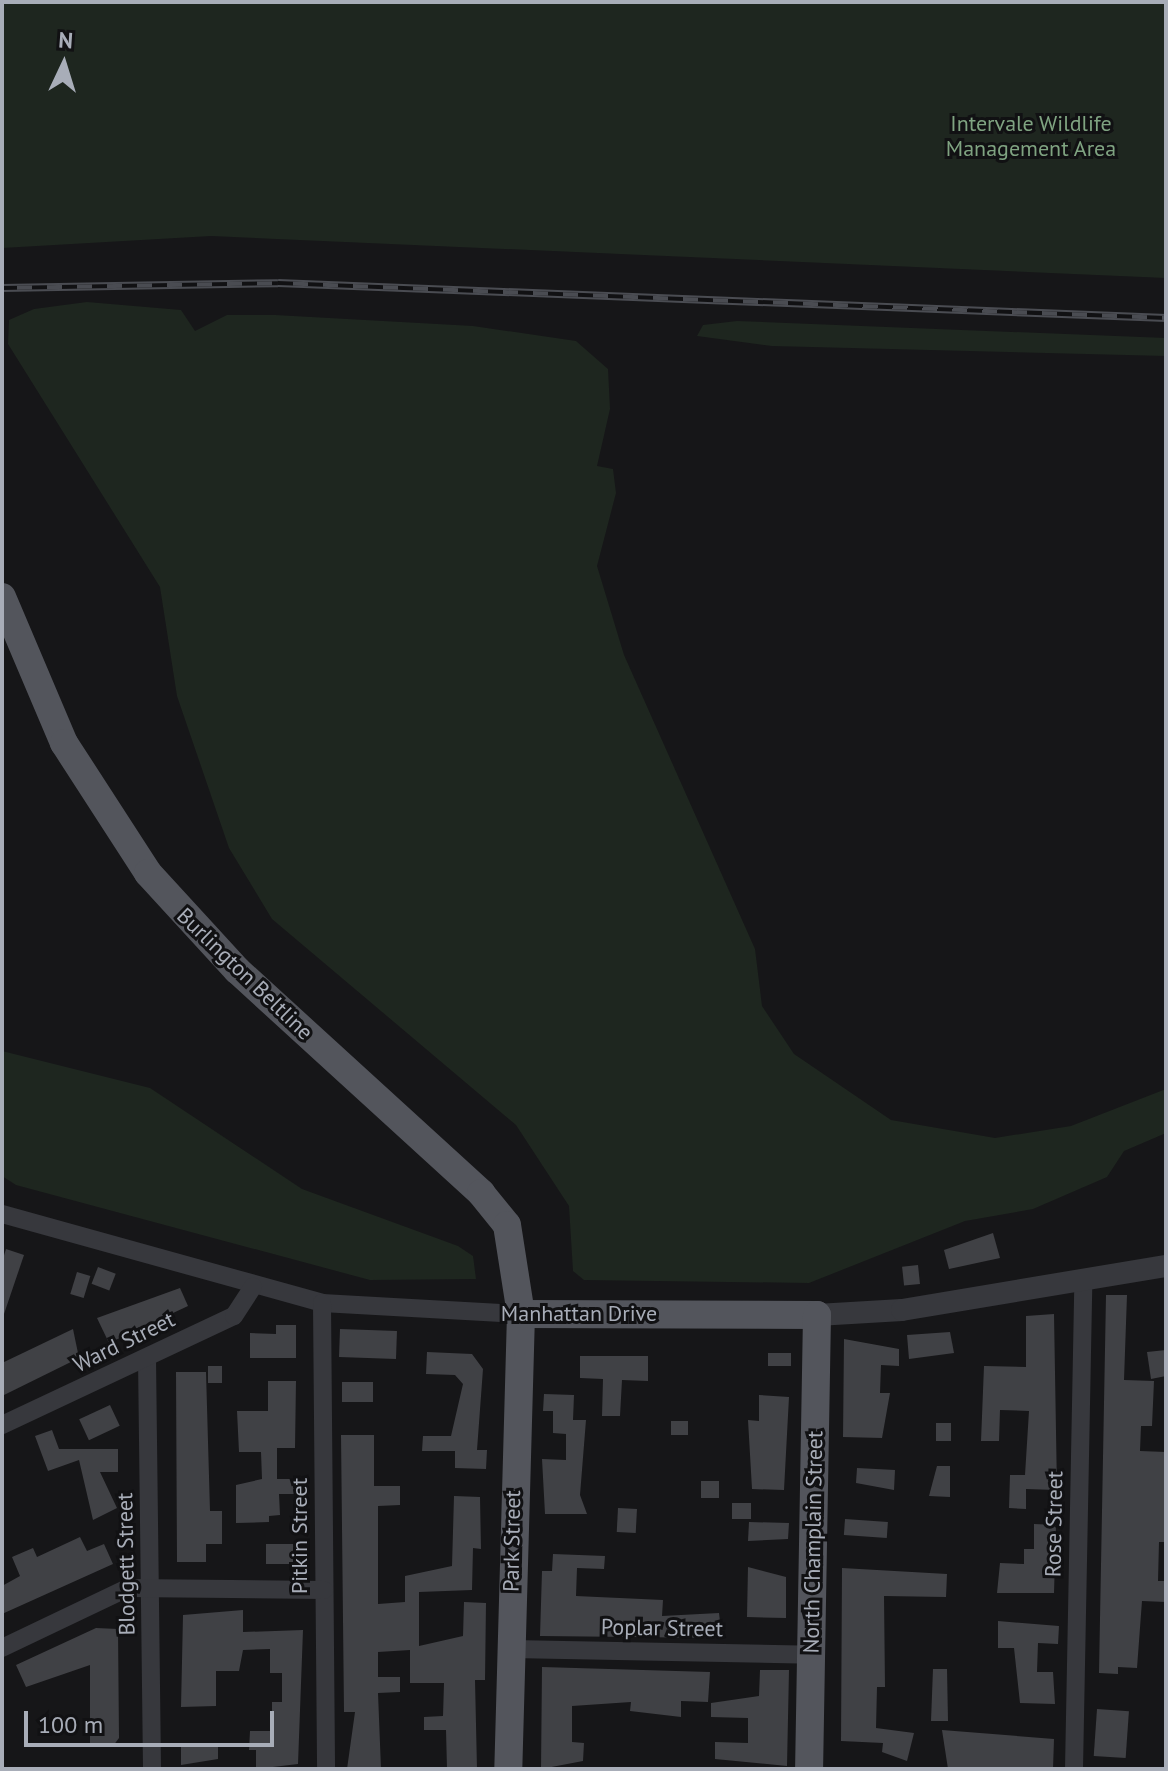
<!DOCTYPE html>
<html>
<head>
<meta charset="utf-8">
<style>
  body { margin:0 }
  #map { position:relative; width:1168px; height:1771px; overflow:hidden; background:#161618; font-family:"PT Sans",sans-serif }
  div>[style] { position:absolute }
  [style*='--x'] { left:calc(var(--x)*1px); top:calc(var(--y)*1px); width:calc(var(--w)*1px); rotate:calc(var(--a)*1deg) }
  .green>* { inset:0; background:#1e261f }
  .building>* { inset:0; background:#404145; transform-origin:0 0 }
  .minor>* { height:18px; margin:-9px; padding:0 9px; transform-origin:9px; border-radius:9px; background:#37383d }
  .tertiary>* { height:22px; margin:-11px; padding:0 11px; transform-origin:11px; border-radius:11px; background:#37383d }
  .primary>* { height:28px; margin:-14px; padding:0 14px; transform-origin:14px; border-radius:14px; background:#53555c }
  .rail>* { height:8px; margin-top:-4px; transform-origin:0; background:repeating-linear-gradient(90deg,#111113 0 15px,#4a4c52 0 30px); box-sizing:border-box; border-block:2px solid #4a4c52 }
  span { translate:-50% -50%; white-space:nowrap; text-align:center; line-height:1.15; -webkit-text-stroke:6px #111113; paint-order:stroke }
  .park-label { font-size:22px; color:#7fa381 }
  .street-label { font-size:22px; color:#a8adb8 }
  .frame { position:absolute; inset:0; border:4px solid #a8adb8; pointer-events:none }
  .north { position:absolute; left:24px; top:24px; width:80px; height:80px; -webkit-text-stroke:6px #111113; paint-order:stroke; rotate:4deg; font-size:22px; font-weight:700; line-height:32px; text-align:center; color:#a8adb8 }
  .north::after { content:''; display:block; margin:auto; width:28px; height:36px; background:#a8adb8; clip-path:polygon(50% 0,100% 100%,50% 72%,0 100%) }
  .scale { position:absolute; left:24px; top:1711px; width:250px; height:36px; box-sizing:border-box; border:4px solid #a8adb8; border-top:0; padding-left:10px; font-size:24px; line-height:28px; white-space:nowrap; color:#a8adb8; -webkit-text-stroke:6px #111113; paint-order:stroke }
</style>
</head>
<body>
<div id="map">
  <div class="green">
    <i style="clip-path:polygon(2px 2px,1166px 2px,1166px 278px,211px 236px,2px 248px)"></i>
    <i style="clip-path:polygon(87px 302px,181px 310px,195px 331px,227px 315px,275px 315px,473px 326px,576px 341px,608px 369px,610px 409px,597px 466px,613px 469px,616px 493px,597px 566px,624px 655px,755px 949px,762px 1006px,794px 1054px,891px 1120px,995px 1138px,1071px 1126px,1166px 1089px,1166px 1133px,1124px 1151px,1107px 1177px,1033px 1209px,965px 1221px,809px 1283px,584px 1280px,573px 1271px,569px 1206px,516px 1125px,272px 919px,229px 848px,177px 696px,160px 587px,8px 344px,9px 320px,34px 309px)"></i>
    <i style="clip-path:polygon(737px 321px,1166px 338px,1166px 356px,772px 346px,697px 336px,703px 325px)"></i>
    <i style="clip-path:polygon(2px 1051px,150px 1088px,302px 1189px,458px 1246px,473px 1256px,476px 1279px,370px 1280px,16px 1185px,2px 1176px)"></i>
  </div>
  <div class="building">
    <i style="clip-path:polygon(993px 1233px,1000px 1258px,949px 1269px,944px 1250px)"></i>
    <i style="clip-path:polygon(6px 1249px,24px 1255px,4px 1314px,2px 1262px)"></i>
    <i style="left:918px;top:1265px;width:19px;height:16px;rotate:84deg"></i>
    <i style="left:98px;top:1267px;width:19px;height:18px;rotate:21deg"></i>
    <i style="left:77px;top:1272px;width:14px;height:23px;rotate:17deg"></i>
    <i style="clip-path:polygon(180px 1288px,188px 1306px,109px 1343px,97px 1318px)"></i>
    <i style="clip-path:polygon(1106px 1295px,1127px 1295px,1124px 1380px,1154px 1381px,1152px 1426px,1141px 1426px,1140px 1451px,1166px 1452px,1166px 1542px,1159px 1542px,1158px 1581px,1166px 1581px,1166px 1602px,1142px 1601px,1137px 1668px,1118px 1667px,1118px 1674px,1099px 1673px)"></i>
    <i style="clip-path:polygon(1054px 1314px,1057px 1490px,1026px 1489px,1026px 1509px,1009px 1508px,1010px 1475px,1025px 1475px,1029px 1411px,1000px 1410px,999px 1441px,981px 1441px,984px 1366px,1026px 1367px,1026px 1316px)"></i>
    <i style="clip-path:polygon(276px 1325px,296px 1325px,296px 1358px,250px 1358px,250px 1333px,276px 1334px)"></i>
    <i style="clip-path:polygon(73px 1329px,79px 1358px,2px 1396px,2px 1363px)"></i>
    <i style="left:340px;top:1329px;width:57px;height:28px;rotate:2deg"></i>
    <i style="clip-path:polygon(950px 1332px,954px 1353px,909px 1359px,907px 1335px)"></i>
    <i style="clip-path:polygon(844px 1339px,899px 1349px,899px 1366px,881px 1365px,880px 1393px,890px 1393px,882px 1438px,843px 1437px)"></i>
    <i style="clip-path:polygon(1166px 1350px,1166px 1376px,1151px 1379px,1147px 1352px)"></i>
    <i style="clip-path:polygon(427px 1352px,472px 1354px,483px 1369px,477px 1450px,487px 1450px,486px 1469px,455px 1468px,455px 1451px,422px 1451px,423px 1436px,451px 1436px,463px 1384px,455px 1375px,426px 1374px)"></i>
    <i style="left:768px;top:1353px;width:23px;height:13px"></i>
    <i style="clip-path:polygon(580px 1356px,648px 1356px,648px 1381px,622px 1380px,620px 1416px,602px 1416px,603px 1379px,580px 1378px)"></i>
    <i style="left:208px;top:1366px;width:14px;height:17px"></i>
    <i style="clip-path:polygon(176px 1372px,206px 1372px,210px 1511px,222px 1511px,222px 1544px,206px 1544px,206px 1562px,177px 1562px)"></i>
    <i style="clip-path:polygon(268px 1381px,296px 1381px,295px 1448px,277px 1448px,277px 1479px,299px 1479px,299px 1494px,279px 1494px,280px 1515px,269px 1516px,269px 1522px,236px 1523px,236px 1485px,262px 1479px,261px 1452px,239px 1452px,237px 1411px,268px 1411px)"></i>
    <i style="left:342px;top:1382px;width:31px;height:20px"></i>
    <i style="clip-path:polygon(544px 1394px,574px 1395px,573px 1420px,586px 1420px,580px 1495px,587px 1514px,545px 1514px,542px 1459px,566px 1460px,566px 1434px,553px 1433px,553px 1411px,543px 1411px)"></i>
    <i style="clip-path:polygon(759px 1395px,789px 1397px,784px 1490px,752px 1489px,748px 1420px,759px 1421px)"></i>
    <i style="left:110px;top:1405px;width:23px;height:34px;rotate:65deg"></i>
    <i style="left:671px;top:1421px;width:17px;height:14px"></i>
    <i style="left:936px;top:1423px;width:15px;height:18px"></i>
    <i style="clip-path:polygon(52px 1430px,59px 1449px,118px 1449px,118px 1472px,100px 1472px,117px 1508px,93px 1520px,79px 1460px,48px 1471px,35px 1436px)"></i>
    <i style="clip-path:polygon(341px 1435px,374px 1435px,374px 1486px,400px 1486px,400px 1505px,378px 1506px,378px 1604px,405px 1602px,405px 1576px,452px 1566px,454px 1496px,480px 1497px,481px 1549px,473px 1548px,472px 1590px,419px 1592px,419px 1646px,463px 1636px,464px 1602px,486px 1603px,485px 1680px,475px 1680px,477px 1769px,447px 1769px,446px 1730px,424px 1730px,424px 1717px,443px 1716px,444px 1683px,410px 1683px,410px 1650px,378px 1652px,378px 1677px,400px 1677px,400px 1692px,378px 1693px,381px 1769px,347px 1769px,355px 1712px,344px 1712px)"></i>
    <i style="clip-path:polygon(937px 1466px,950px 1466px,950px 1497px,929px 1496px)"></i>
    <i style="clip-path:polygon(857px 1468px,895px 1470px,894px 1490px,856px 1483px)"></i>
    <i style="left:701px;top:1481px;width:18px;height:17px"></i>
    <i style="left:732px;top:1503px;width:19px;height:16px"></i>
    <i style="left:618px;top:1508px;width:19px;height:24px;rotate:3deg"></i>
    <i style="left:845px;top:1519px;width:43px;height:16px;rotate:4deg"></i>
    <i style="clip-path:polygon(749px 1522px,789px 1523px,788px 1539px,748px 1541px)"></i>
    <i style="clip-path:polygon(1034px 1524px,1056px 1525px,1054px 1593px,997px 1593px,1000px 1563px,1024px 1564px,1024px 1549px,1034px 1549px)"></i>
    <i style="clip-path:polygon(80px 1537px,87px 1551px,104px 1544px,113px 1564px,2px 1614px,2px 1586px,20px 1576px,12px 1557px,33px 1548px,37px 1557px)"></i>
    <i style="left:266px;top:1544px;width:32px;height:20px"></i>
    <i style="clip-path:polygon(553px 1554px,605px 1556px,604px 1569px,577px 1568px,576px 1596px,663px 1600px,662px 1616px,719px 1613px,722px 1638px,540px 1636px,542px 1571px,552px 1571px)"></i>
    <i style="clip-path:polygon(748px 1567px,786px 1577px,786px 1618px,747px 1617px)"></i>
    <i style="clip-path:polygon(842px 1568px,947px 1574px,946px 1597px,884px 1596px,885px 1687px,877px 1687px,876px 1728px,914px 1733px,907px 1761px,882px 1752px,883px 1743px,841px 1741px)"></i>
    <i style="clip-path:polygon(243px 1610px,243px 1632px,303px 1630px,298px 1764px,256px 1769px,256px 1750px,249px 1750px,250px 1731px,272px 1731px,272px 1702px,282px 1702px,282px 1673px,270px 1673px,270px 1649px,243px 1650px,239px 1671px,216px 1671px,216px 1706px,181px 1707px,183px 1615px)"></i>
    <i style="clip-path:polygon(998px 1621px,1059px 1626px,1058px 1644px,1038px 1643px,1037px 1672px,1053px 1672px,1055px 1704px,1020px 1703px,1014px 1648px,998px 1648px)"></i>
    <i style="clip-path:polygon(96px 1628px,118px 1629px,119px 1738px,113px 1746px,90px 1746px,90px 1665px,26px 1687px,16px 1665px)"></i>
    <i style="clip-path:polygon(542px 1667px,710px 1672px,708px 1702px,681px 1701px,681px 1717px,630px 1711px,631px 1702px,572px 1706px,572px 1742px,584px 1743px,583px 1761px,541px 1769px)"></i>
    <i style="clip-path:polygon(933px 1669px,947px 1669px,948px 1721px,931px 1721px)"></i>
    <i style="clip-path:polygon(760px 1670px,789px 1670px,787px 1766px,715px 1759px,715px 1742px,748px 1743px,748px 1718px,711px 1717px,711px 1703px,759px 1696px)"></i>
    <i style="left:1097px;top:1709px;width:32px;height:47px;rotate:4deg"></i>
    <i style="clip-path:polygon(942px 1730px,1054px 1739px,1053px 1769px,948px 1769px)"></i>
    <i style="clip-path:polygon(218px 1746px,218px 1759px,181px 1765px,181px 1747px)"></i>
  </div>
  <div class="minor">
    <i style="--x:2;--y:1214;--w:332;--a:15.5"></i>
    <i style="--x:322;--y:1303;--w:199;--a:3.2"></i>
    <i style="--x:322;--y:1303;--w:466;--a:89.5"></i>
    <i style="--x:147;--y:1358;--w:411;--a:89.3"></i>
    <i style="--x:2;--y:1425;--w:256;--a:-25.2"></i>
    <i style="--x:234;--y:1316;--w:35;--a:-57"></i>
    <i style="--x:2;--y:1648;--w:140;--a:-25.5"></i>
    <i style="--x:128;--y:1588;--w:196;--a:0.6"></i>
    <i style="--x:511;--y:1649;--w:301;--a:1.1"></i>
    <i style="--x:1074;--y:1769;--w:489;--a:-88.9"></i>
  </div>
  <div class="tertiary">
    <i style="--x:817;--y:1315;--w:85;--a:-3.4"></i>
    <i style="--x:902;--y:1310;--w:268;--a:-9.5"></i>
  </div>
  <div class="primary">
    <i style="--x:2;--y:597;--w:159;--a:67"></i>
    <i style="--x:64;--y:743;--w:155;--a:57.1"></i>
    <i style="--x:148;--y:873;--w:132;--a:47.5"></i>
    <i style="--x:237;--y:970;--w:331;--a:42.4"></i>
    <i style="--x:481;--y:1193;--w:41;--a:50.9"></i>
    <i style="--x:507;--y:1225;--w:90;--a:81.1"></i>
    <i style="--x:521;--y:1314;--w:455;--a:91.6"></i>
    <i style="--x:521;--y:1314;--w:296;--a:0.2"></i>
    <i style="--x:817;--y:1315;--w:454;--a:91"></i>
  </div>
  <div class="rail">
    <i style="--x:2;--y:288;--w:276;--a:-1"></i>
    <i style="--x:278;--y:283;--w:889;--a:2.26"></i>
  </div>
  <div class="park-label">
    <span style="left:1031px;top:136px">Intervale Wildlife<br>Management Area</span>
  </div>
  <div class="street-label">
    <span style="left:245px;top:974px;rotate:44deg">Burlington Beltline</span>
    <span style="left:579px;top:1314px">Manhattan Drive</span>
    <span style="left:124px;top:1342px;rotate:-26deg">Ward Street</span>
    <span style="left:1054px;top:1524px;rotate:-89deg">Rose Street</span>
    <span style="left:300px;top:1536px;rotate:-90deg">Pitkin Street</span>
    <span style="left:512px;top:1541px;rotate:-89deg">Park Street</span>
    <span style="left:813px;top:1542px;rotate:-89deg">North Champlain Street</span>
    <span style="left:126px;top:1564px;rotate:-91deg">Blodgett Street</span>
    <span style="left:662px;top:1628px;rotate:1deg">Poplar Street</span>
  </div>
  <div class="frame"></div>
  <div class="north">N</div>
  <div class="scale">100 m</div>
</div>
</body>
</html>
